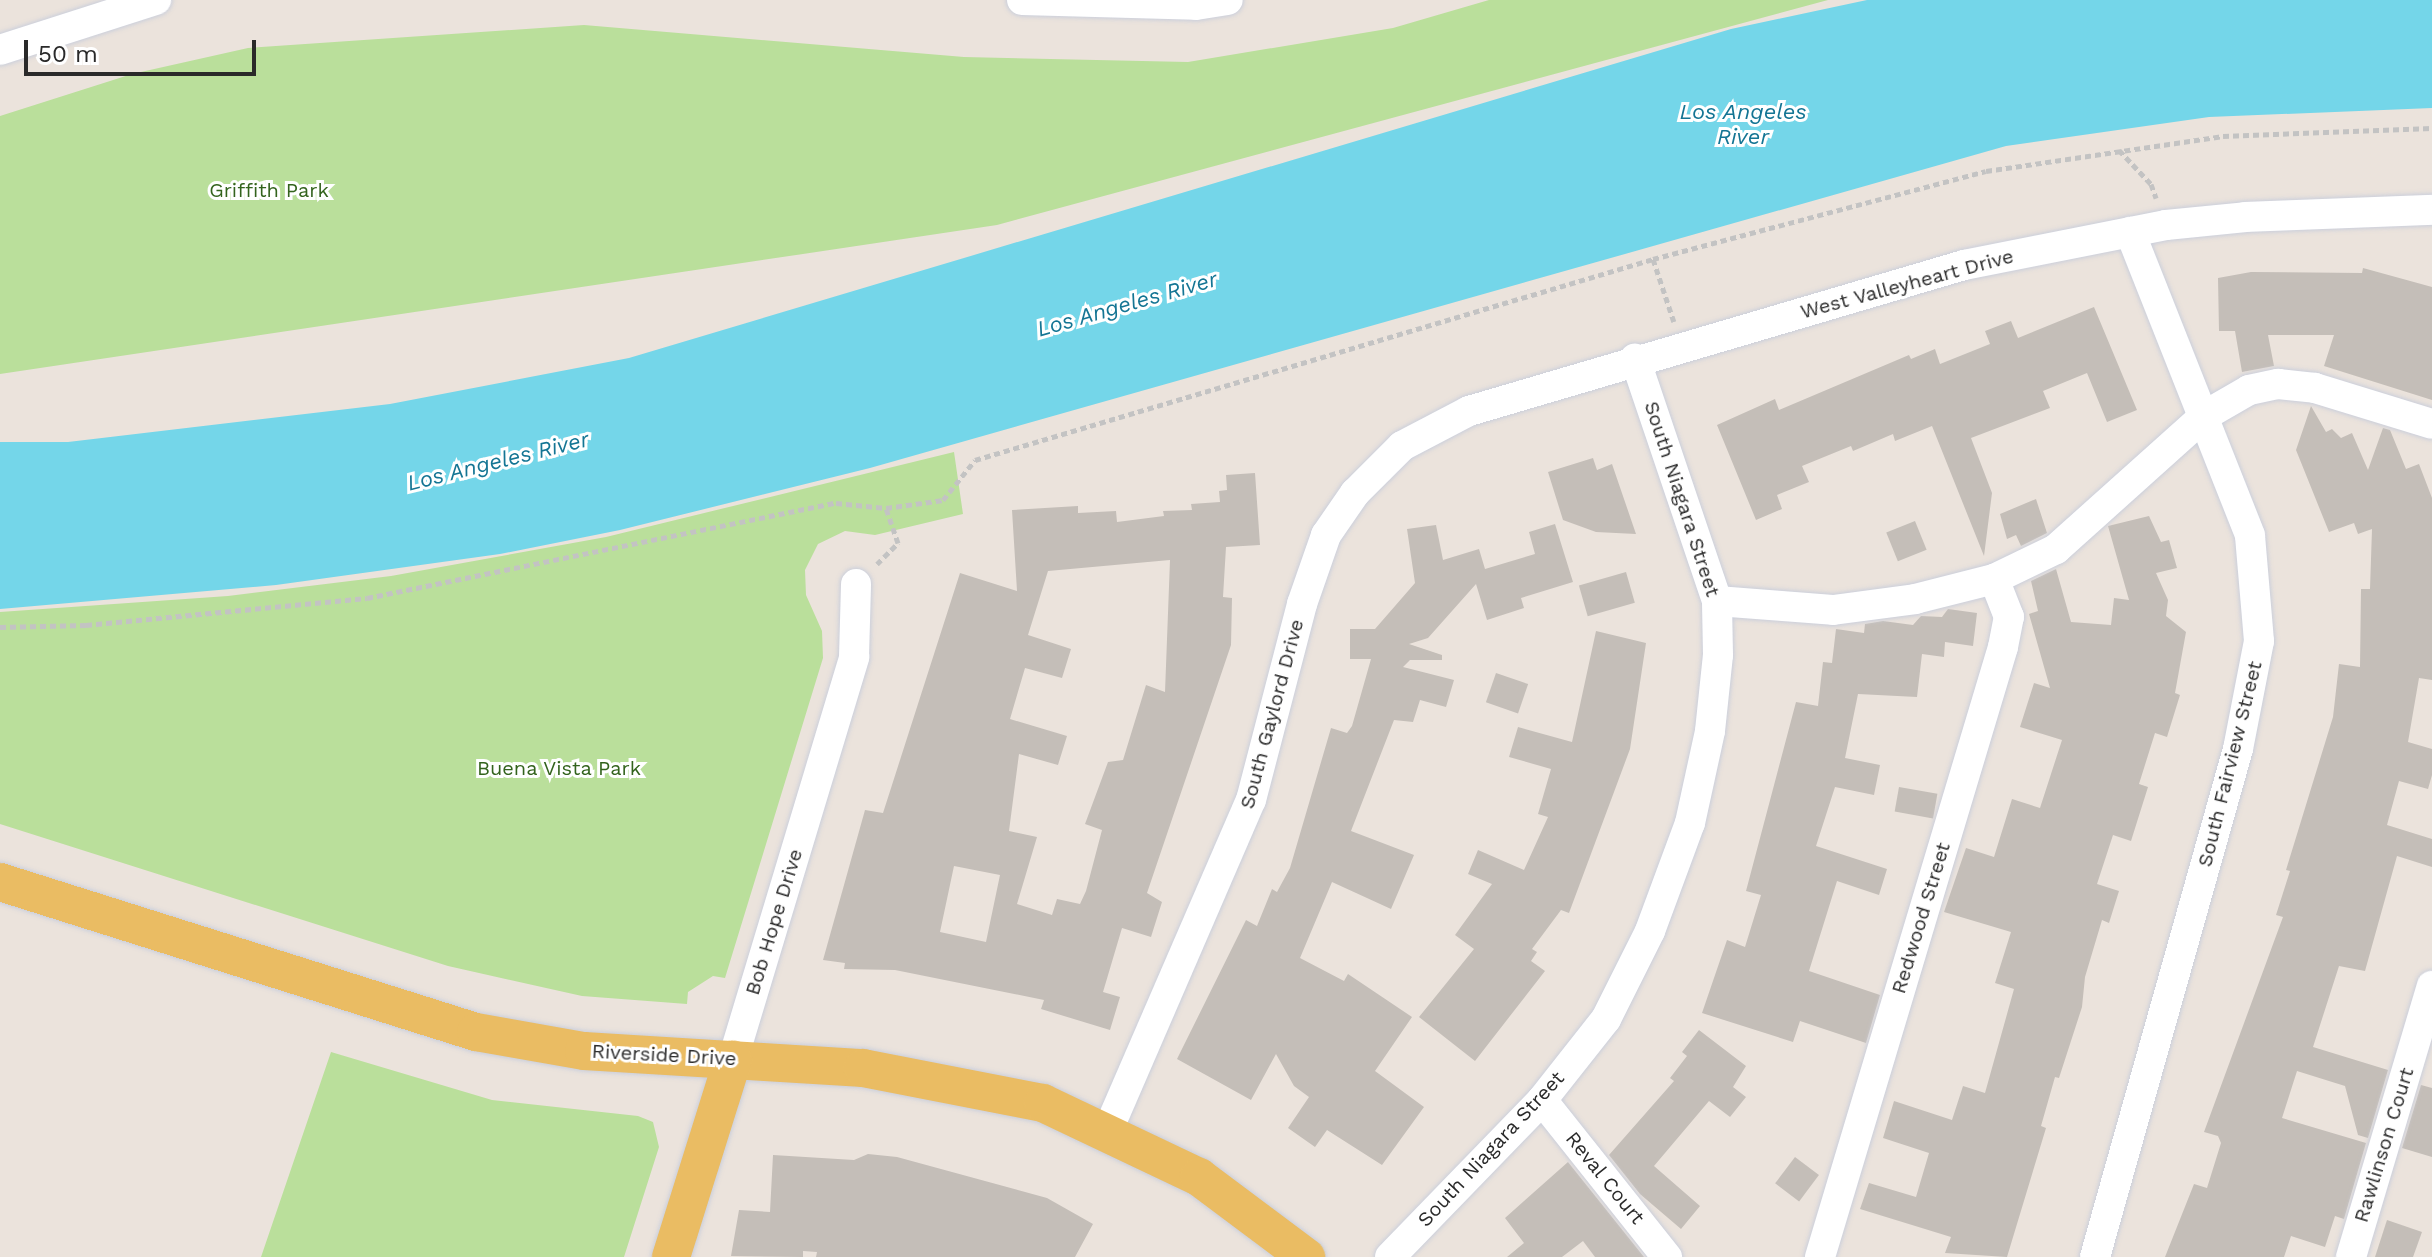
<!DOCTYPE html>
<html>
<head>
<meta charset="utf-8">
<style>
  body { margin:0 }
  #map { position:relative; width:2432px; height:1257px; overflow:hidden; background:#ebe3dc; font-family:"Work Sans",sans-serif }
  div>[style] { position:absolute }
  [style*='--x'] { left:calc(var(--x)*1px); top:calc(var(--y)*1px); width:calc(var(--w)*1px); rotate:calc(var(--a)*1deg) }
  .green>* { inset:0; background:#badf9b }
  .water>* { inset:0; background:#74d6e9 }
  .building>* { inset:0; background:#c4beb8; transform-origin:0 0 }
  .path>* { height:5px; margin-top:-2.5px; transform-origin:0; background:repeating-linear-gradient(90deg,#c3c3c3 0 6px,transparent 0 10px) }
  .roads { filter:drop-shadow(0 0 2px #cbcfdb) drop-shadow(0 0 2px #cbcfdb) }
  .minor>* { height:30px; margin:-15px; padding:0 15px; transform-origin:15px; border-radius:15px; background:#fff }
  .major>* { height:38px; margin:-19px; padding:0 19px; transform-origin:19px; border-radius:19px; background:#eabc63 }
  span { translate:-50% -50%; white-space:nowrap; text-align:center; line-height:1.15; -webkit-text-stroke:6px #fff; paint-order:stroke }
  .park-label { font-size:20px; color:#33631d }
  .street-label { font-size:20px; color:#2a2a2a }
  .water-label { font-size:22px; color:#147594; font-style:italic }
  .scale { position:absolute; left:24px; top:40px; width:232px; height:36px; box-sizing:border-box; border:4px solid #2a2a2a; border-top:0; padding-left:10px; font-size:24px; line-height:28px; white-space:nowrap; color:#2a2a2a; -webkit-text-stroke:6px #fff; paint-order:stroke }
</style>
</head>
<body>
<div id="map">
  <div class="green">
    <i style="clip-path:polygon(1489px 0,1828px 0,997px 225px,0 374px,0 116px,132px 74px,248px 48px,584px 25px,964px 57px,1188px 62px,1393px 28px)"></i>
    <i style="clip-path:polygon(954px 452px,963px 514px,875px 535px,845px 531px,818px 544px,805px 570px,806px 595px,822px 631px,823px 658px,725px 978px,713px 976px,688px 992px,687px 1004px,582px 996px,448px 966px,0 824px,0 612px,228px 596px,391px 576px,606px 537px)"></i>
    <i style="clip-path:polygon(331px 1052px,492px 1100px,638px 1116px,653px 1122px,659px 1147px,624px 1257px,261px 1257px)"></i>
  </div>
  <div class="water">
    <i style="clip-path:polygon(1867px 0,2432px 0,2432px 108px,2209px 117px,2006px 146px,870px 468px,620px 530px,500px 554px,276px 585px,0 609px,0 442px,68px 442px,390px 404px,629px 358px,1731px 29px)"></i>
  </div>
  <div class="building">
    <i style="clip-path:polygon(2363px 268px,2432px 287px,2432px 400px,2324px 366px,2334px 335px,2268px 335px,2274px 366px,2242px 372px,2235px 331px,2219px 331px,2218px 278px,2251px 272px,2362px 273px)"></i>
    <i style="clip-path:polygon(2094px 307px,2137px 410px,2107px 422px,2087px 373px,2043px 391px,2050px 408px,1971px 438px,1992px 493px,1984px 556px,1932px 426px,1895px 441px,1893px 434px,1853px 451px,1851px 446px,1802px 466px,1809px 482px,1777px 495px,1782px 509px,1756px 520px,1717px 425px,1775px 399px,1779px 410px,1909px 355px,1911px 359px,1935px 349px,1940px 364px,1990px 344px,1985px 331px,2011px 321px,2018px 338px)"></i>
    <i style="clip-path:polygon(2311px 406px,2326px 432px,2332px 429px,2341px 438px,2352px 433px,2368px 470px,2383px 428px,2390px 430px,2406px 469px,2419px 464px,2432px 498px,2432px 680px,2419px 678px,2408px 742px,2432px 749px,2432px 775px,2428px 789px,2399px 781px,2387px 825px,2432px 839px,2432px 867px,2397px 856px,2365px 971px,2339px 966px,2313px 1047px,2388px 1070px,2368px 1138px,2358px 1135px,2345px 1086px,2297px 1071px,2282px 1118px,2366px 1143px,2344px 1219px,2335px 1216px,2325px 1247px,2291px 1236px,2284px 1257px,2165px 1257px,2194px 1184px,2207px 1188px,2221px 1143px,2218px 1136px,2204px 1132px,2283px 917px,2276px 915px,2290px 871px,2286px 870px,2333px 717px,2339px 664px,2360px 667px,2361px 589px,2370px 589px,2372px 529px,2358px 534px,2354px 523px,2329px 532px,2296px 450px)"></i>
    <i style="clip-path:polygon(1593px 458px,1597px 470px,1612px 464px,1636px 534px,1596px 532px,1563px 520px,1548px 472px)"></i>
    <i style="clip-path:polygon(evenodd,1255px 473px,1260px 545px,1226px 547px,1223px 597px,1232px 598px,1231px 645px,1147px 893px,1162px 902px,1151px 937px,1122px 928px,1103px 992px,1120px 997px,1110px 1030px,1041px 1009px,1044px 1000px,895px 970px,844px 969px,845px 963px,823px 960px,865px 810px,883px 813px,960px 573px,1017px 591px,1012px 510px,1078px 506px,1078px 513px,1116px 511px,1117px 522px,1164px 516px,1163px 511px,1192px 510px,1191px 504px,1220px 502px,1219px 491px,1227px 490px,1226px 475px,1255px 473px,1170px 560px,1165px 692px,1146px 685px,1123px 760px,1108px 762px,1085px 824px,1102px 830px,1086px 891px,1080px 904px,1057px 899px,1052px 915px,1017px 904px,1037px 837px,1009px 831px,1019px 754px,1058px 765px,1067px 736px,1010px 719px,1025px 668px,1062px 678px,1071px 649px,1028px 635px,1048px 571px,1170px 560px,1255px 473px,954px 866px,1000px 875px,986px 942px,940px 932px,954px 866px)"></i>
    <i style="clip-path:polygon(2036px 499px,2047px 533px,2021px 546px,2016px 535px,2007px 539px,2000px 514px)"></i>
    <i style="clip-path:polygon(2149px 516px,2161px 542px,2169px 540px,2177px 568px,2156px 573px,2168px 600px,2166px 616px,2186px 632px,2175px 693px,2180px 695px,2167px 737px,2155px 733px,2139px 784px,2148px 787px,2131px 841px,2113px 835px,2097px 884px,2119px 891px,2109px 923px,2102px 920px,2085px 977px,2082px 1007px,2059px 1078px,2055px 1077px,2041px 1126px,2046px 1128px,2007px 1257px,1945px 1253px,1951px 1237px,1860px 1209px,1869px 1183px,1916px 1197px,1929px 1153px,1883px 1138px,1894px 1101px,1952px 1120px,1963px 1086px,1985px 1093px,2014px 989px,1995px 983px,2011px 932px,1944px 912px,1966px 848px,1994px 857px,2012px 799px,2040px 808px,2062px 740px,2020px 727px,2034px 683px,2050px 688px,2029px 614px,2038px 611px,2031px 581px,2056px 569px,2071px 622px,2111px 625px,2114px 598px,2129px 600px,2108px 526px)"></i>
    <i style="left:1915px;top:521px;width:31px;height:31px;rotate:68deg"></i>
    <i style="clip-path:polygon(1555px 524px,1573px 582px,1521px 598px,1524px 608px,1487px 620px,1476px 584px,1428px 638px,1409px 644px,1442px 655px,1442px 660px,1410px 660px,1403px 667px,1454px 680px,1446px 707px,1420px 700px,1413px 722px,1394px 720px,1351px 831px,1414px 855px,1391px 909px,1332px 882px,1300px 958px,1344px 981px,1348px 974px,1412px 1017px,1375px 1071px,1424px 1107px,1382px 1165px,1327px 1130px,1315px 1147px,1288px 1128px,1309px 1097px,1294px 1086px,1276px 1054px,1251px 1100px,1177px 1059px,1246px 920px,1257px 926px,1272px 889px,1277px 892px,1290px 868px,1331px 728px,1347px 733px,1352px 726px,1371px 659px,1350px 659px,1350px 629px,1375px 629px,1415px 583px,1407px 529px,1436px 525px,1443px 560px,1479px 549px,1485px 569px,1535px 554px,1529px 532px)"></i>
    <i style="left:1626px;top:572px;width:32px;height:49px;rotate:74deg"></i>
    <i style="clip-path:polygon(1948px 609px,1977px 613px,1973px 646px,1945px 642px,1944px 657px,1922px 654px,1917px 697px,1858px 694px,1845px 758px,1880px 765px,1874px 795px,1835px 787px,1816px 846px,1887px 869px,1879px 895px,1837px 881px,1809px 971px,1880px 995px,1866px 1043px,1800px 1021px,1793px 1042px,1702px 1013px,1727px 940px,1745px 947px,1761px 895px,1746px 891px,1796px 702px,1818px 706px,1823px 662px,1832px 663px,1836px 629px,1864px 633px,1865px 624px,1883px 621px,1913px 625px,1921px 616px,1942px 617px)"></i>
    <i style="clip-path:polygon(1596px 631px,1646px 643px,1630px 749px,1569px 913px,1561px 910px,1532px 949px,1537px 952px,1531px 961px,1545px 971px,1475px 1061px,1419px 1017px,1474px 949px,1455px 935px,1492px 884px,1468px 874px,1478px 850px,1524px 870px,1548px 817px,1538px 814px,1551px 769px,1509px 757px,1518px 727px,1572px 742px)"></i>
    <i style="left:1496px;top:673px;width:34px;height:31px;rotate:19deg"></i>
    <i style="left:1899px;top:787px;width:39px;height:25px;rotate:10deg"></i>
    <i style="clip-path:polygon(1699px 1030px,1746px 1066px,1733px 1087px,1746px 1097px,1730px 1117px,1709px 1101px,1654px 1166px,1700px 1206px,1681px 1229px,1640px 1194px,1609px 1155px,1674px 1081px,1670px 1078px,1687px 1056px,1682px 1052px)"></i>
    <i style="clip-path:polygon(2421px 1085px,2432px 1088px,2432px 1157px,2402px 1148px)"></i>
    <i style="clip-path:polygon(868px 1154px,897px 1157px,1047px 1198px,1093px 1224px,1075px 1257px,816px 1257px,817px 1252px,803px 1251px,803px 1257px,731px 1256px,739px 1210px,770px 1212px,773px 1155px,854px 1160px)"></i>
    <i style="left:1795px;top:1157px;width:30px;height:33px;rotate:37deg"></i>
    <i style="clip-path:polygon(1568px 1162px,1644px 1257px,1595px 1257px,1583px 1241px,1562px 1257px,1507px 1257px,1524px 1243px,1505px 1218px)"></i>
    <i style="clip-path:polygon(2387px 1220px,2422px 1232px,2413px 1257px,2375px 1257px)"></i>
  </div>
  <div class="path">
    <i style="--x:2119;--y:150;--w:47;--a:46.7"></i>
    <i style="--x:2151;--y:184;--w:15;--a:70"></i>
    <i style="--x:1653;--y:259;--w:66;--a:71.6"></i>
    <i style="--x:877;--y:564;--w:30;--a:-45"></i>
    <i style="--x:898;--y:543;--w:37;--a:-109"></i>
    <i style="--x:0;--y:627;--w:86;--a:-1.3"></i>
    <i style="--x:86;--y:625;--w:282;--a:-5.5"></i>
    <i style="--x:367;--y:598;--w:479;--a:-11.5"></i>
    <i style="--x:836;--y:503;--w:50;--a:5.7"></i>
    <i style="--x:886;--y:508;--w:58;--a:-8"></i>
    <i style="--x:943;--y:500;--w:51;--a:-51.3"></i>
    <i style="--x:975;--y:460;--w:707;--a:-16.51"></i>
    <i style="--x:1653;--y:259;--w:344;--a:-14.8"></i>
    <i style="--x:1986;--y:171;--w:240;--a:-8.4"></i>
    <i style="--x:2223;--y:136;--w:209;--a:-2.2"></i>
  </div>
  <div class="roads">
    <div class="minor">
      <i style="--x:1022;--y:0;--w:174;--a:1.6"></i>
      <i style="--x:1196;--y:5;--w:32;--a:-9"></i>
      <i style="--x:0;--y:50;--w:164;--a:-17.8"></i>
      <i style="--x:1717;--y:601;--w:116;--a:4.4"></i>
      <i style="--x:1833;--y:610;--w:83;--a:-7.6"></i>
      <i style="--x:1915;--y:599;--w:81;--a:-14.2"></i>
      <i style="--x:1994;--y:579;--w:69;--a:-25.8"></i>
      <i style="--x:2056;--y:549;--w:199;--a:-41.9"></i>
      <i style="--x:2204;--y:416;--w:52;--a:-30"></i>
      <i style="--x:2249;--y:390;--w:30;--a:-12"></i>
      <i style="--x:2278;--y:384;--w:37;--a:6"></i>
      <i style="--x:2315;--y:388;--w:122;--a:17.1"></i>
      <i style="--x:733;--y:1059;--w:420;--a:-73.2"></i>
      <i style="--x:854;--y:657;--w:73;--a:-88.4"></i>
      <i style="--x:1542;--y:1100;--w:201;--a:51.5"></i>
      <i style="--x:1108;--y:1130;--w:360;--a:-66.6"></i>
      <i style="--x:1251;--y:800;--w:203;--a:-75.4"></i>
      <i style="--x:1302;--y:604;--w:73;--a:-70.8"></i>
      <i style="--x:1326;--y:535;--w:51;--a:-55.4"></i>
      <i style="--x:1355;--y:493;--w:66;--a:-45"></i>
      <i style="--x:1402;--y:446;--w:76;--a:-27.6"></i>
      <i style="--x:1469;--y:411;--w:516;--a:-16.43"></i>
      <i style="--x:1964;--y:265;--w:206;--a:-11.2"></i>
      <i style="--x:2166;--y:225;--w:80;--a:-5.7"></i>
      <i style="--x:2246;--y:217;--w:186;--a:-2.2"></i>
      <i style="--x:1390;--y:1257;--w:219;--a:-45.9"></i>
      <i style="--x:1542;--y:1100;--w:103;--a:-51.7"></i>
      <i style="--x:1606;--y:1019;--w:98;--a:-63.4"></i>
      <i style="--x:1650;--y:931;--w:115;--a:-69.7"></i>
      <i style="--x:1690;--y:823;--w:94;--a:-77.7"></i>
      <i style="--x:1710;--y:731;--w:76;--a:-84"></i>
      <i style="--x:1718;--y:655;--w:54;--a:-91.1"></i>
      <i style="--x:1717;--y:601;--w:256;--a:-108.7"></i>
      <i style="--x:1820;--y:1257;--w:637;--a:-73.3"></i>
      <i style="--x:2003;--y:647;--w:31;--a:-79"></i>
      <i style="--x:2009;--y:617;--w:41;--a:-111.5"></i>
      <i style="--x:2095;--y:1257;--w:528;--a:-74.28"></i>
      <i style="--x:2238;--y:749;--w:110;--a:-79"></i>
      <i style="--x:2259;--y:641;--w:106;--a:-94.9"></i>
      <i style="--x:2250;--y:535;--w:326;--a:-111.6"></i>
      <i style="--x:2351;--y:1257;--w:283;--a:-73.4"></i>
    </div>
    <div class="major">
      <i style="--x:0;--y:882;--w:499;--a:17.5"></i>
      <i style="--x:476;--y:1032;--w:110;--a:10"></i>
      <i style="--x:584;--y:1051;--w:280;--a:3.5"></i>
      <i style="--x:863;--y:1068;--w:183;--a:11"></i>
      <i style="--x:1043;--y:1103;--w:173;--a:25.4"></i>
      <i style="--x:1199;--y:1177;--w:134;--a:36.8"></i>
      <i style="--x:671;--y:1257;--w:207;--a:-72.6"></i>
    </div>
  </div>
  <div class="park-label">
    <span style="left:269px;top:190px">Griffith Park</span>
    <span style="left:559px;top:768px">Buena Vista Park</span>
  </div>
  <div class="street-label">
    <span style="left:1907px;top:284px;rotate:-15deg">West Valleyheart Drive</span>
    <span style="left:1682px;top:499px;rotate:72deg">South Niagara Street</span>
    <span style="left:1272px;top:714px;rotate:-75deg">South Gaylord Drive</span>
    <span style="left:2230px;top:764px;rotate:-76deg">South Fairview Street</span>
    <span style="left:1921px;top:918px;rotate:-73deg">Redwood Street</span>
    <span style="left:774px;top:922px;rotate:-73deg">Bob Hope Drive</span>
    <span style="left:664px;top:1055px;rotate:3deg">Riverside Drive</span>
    <span style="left:2384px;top:1145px;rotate:-73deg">Rawlinson Court</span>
    <span style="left:1491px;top:1149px;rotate:-47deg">South Niagara Street</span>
    <span style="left:1605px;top:1178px;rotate:51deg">Reval Court</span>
  </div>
  <div class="water-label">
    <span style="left:1743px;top:124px">Los Angeles<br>River</span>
    <span style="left:1127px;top:304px;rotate:-16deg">Los Angeles River</span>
    <span style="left:498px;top:461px;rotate:-14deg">Los Angeles River</span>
  </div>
  <div class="scale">50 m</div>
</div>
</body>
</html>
